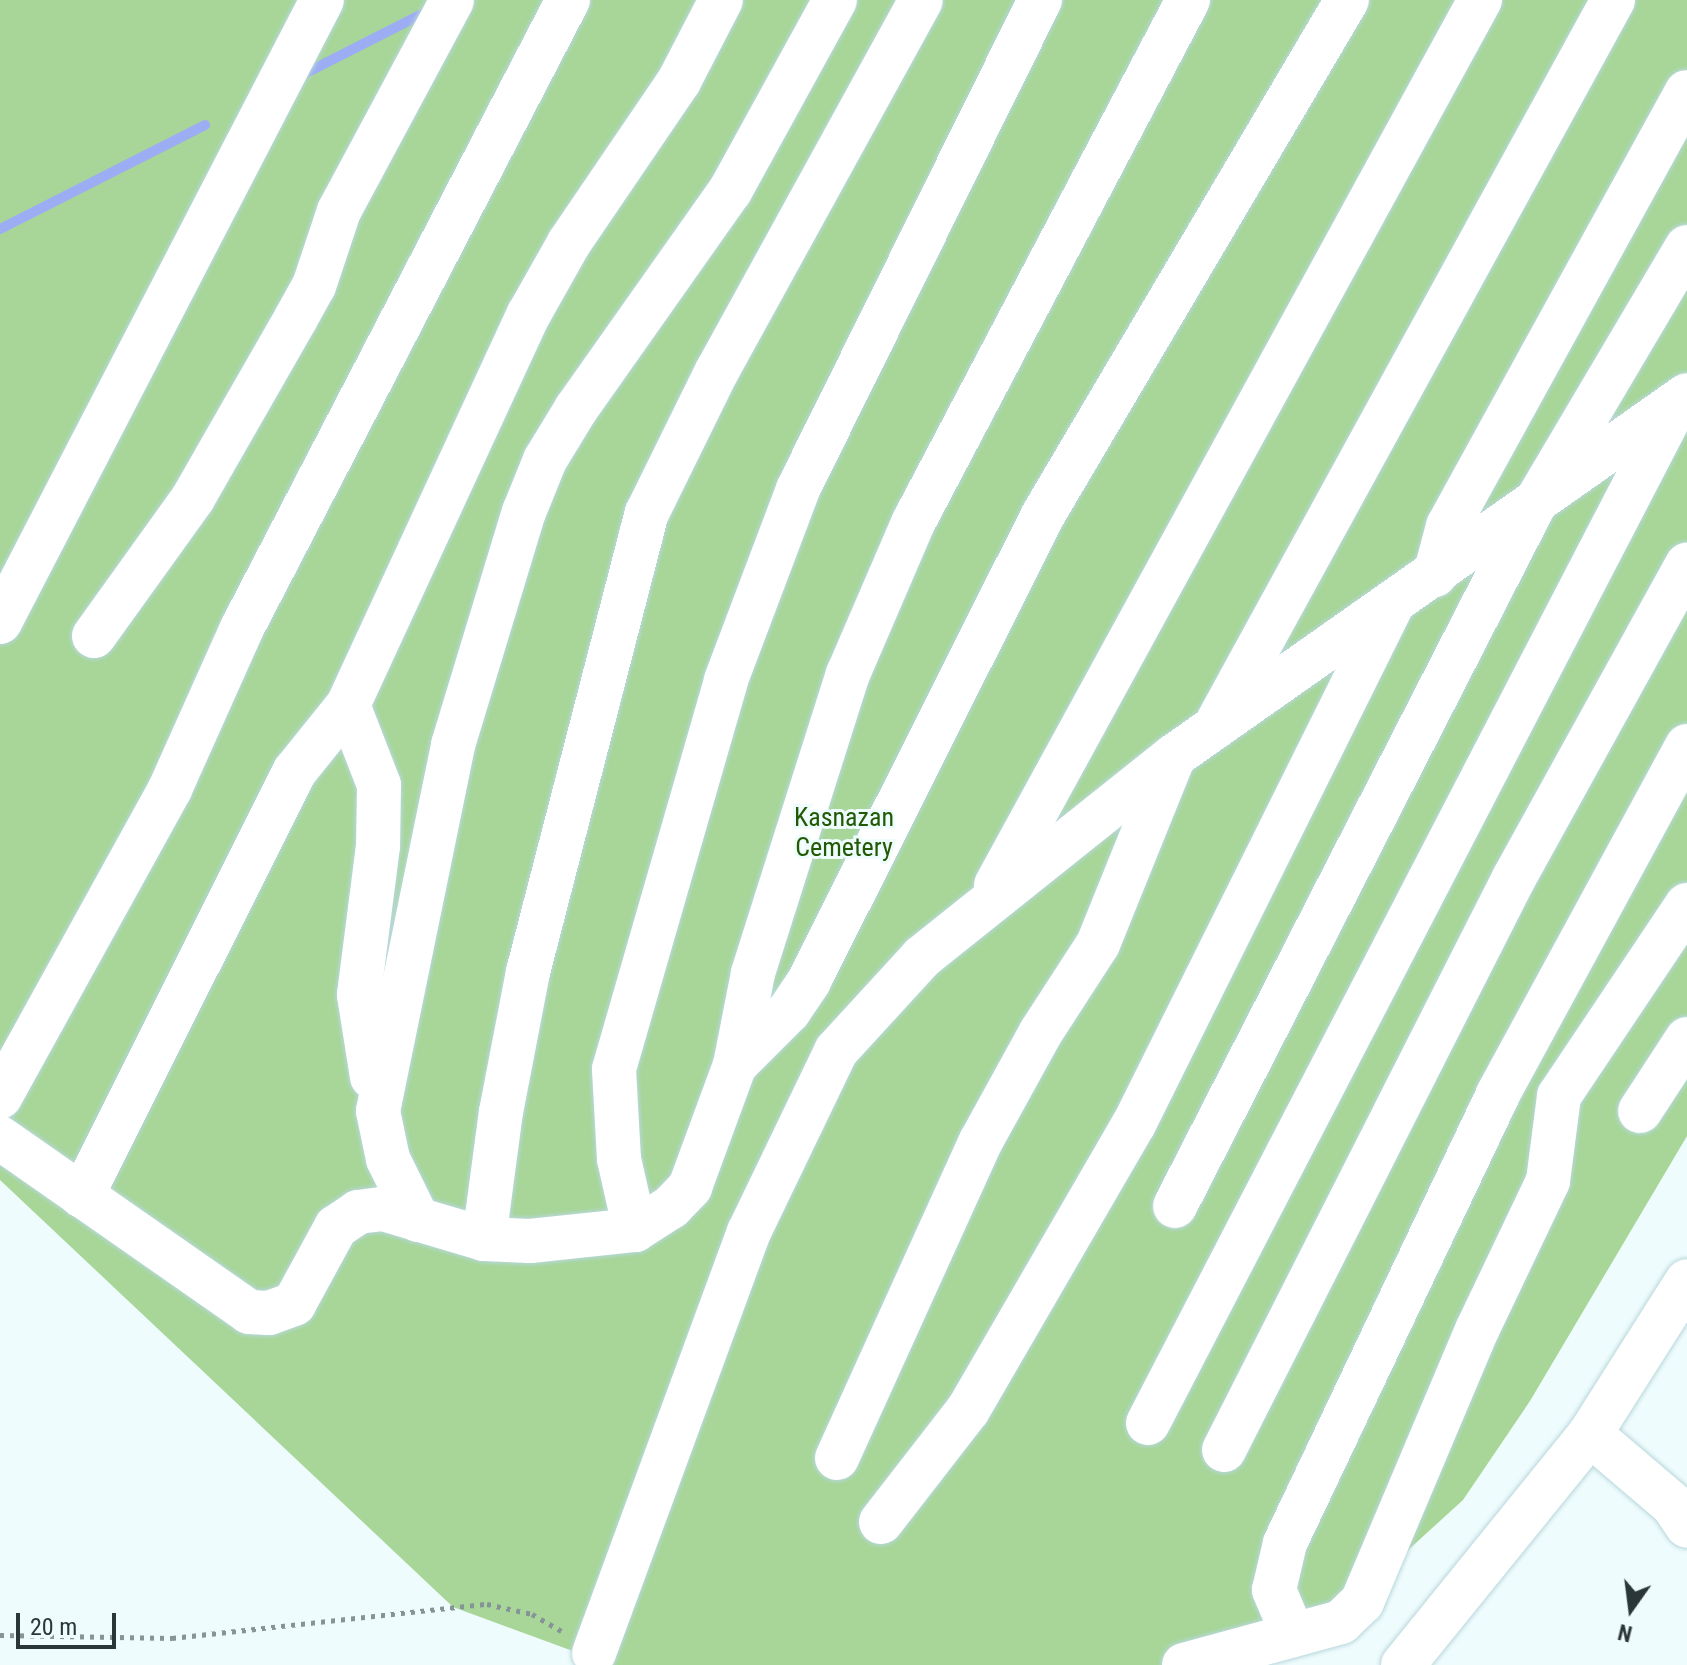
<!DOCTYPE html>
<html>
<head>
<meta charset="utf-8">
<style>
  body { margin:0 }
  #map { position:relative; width:1687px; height:1665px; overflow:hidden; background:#effcfd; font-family:"Roboto Condensed",sans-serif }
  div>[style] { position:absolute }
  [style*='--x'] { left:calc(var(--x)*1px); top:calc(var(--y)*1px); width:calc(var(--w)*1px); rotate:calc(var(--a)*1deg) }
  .green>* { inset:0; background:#a7d698 }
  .stream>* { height:10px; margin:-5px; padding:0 5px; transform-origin:5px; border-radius:5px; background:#9dadf3 }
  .path>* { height:5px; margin-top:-2.5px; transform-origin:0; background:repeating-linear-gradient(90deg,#879495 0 4px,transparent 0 10px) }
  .roads { filter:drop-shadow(0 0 2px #b8d7db) drop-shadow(0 0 2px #b8d7db) }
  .minor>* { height:44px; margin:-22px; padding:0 22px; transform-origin:22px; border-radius:22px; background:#fff }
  span { translate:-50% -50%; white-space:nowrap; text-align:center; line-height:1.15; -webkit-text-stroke:6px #effcfd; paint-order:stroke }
  .park-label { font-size:26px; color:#215a03 }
  .north { position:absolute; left:1591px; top:1569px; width:80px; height:80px; -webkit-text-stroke:6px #effcfd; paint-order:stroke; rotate:194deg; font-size:22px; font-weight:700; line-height:32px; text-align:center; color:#2a3638 }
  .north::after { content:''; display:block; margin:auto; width:28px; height:36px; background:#2a3638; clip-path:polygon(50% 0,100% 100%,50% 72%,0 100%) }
  .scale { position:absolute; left:16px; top:1613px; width:100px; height:36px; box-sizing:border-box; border:4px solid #2a3638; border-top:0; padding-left:10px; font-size:24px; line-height:28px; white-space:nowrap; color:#2a3638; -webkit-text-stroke:6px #effcfd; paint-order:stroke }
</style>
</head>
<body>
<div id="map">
  <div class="green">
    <i style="clip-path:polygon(0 0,1687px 0,1687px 1136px,1530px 1401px,1463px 1500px,1362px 1592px,1190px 1665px,611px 1665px,453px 1607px,0 1180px)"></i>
  </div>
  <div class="stream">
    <i style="--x:298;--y:77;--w:148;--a:-26.9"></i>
    <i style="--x:0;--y:229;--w:230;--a:-26.9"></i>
  </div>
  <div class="path">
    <i style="--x:0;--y:1635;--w:172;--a:1"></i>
    <i style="--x:172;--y:1638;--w:317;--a:-6.2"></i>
    <i style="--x:487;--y:1604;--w:46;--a:12.5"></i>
    <i style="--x:532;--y:1614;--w:34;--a:30"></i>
  </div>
  <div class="roads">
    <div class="minor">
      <i style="--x:1435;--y:575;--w:51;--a:-75.1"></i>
      <i style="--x:1448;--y:526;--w:495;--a:-61.2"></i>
      <i style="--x:0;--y:622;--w:700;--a:-62.63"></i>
      <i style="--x:94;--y:636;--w:170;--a:-54.3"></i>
      <i style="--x:193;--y:498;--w:207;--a:-60.2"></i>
      <i style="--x:296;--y:318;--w:37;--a:-61"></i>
      <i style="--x:314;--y:286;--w:79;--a:-71.6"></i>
      <i style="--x:339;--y:211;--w:239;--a:-61.8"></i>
      <i style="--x:348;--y:705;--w:86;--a:68.8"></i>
      <i style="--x:379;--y:785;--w:61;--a:90.9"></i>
      <i style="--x:378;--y:846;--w:150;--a:97.3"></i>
      <i style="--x:359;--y:995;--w:83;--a:81"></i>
      <i style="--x:1218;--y:721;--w:822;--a:-61.28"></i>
      <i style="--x:996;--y:885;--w:1009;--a:-61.33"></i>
      <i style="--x:735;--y:1065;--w:76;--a:-45"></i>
      <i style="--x:789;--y:1011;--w:36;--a:-56"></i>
      <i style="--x:809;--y:981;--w:521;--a:-63.34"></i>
      <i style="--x:1043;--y:515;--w:598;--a:-59.45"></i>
      <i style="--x:0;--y:1097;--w:352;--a:-61.1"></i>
      <i style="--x:170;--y:789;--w:176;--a:-65.9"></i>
      <i style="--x:242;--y:628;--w:708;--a:-62.57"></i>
      <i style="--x:1640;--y:1111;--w:86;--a:-56.9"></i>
      <i style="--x:0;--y:1138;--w:304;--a:34.9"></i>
      <i style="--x:249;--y:1312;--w:20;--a:3"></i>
      <i style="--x:269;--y:1313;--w:27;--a:-20"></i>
      <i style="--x:294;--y:1304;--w:88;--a:-61.4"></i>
      <i style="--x:336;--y:1227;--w:27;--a:-34"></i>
      <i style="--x:358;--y:1212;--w:25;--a:-7"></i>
      <i style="--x:383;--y:1209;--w:105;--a:16.5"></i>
      <i style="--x:484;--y:1239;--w:46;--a:2.5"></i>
      <i style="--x:530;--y:1241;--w:106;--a:-6"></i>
      <i style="--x:635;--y:1230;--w:43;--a:-32.6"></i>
      <i style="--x:671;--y:1207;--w:28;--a:-46"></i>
      <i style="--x:690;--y:1187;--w:130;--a:-69.8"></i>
      <i style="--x:735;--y:1065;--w:94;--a:-78.9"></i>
      <i style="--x:753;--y:973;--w:314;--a:-72.4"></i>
      <i style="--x:848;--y:674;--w:164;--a:-66.7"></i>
      <i style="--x:913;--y:523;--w:591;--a:-62.26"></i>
      <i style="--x:82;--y:1196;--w:475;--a:-63.4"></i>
      <i style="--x:295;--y:771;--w:85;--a:-51.2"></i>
      <i style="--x:348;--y:705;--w:431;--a:-65.2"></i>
      <i style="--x:529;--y:314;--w:81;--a:-60.6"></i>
      <i style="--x:569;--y:243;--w:196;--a:-55.8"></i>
      <i style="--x:679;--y:81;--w:91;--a:-62.6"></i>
      <i style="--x:1175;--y:1206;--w:785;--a:-62.88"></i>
      <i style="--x:1533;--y:507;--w:302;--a:-59.4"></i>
      <i style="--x:418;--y:1220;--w:68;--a:-116.2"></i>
      <i style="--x:388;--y:1159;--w:49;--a:-101.8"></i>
      <i style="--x:378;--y:1111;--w:374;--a:-78.4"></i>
      <i style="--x:453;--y:745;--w:244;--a:-73.1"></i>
      <i style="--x:524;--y:512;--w:56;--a:-68"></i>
      <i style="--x:545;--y:460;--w:60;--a:-58.7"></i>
      <i style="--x:576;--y:409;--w:267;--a:-54.8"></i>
      <i style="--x:730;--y:191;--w:218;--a:-61.2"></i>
      <i style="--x:635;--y:1230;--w:73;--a:-102.7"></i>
      <i style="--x:619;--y:1159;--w:90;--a:-93.2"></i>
      <i style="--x:614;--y:1069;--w:405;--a:-73.9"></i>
      <i style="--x:726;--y:680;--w:204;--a:-69.3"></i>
      <i style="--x:798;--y:489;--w:546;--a:-63.67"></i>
      <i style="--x:484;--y:1239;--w:128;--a:-82.4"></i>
      <i style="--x:501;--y:1112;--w:143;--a:-79.1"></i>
      <i style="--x:528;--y:972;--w:474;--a:-75.5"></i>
      <i style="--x:647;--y:513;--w:158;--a:-63.8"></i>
      <i style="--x:717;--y:371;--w:423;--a:-61.2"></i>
      <i style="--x:1148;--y:1423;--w:1141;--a:-62.6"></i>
      <i style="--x:1590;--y:1434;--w:109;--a:40.5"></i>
      <i style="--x:1673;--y:1505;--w:25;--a:56"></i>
      <i style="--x:1224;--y:1450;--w:641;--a:-63.12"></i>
      <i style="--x:1514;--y:878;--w:358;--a:-61.1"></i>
      <i style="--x:837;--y:1458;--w:348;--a:-65.6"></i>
      <i style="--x:981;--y:1141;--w:124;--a:-61.2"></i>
      <i style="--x:1041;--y:1032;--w:105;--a:-57.1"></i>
      <i style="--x:1098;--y:944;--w:201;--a:-68"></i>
      <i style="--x:881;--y:1522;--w:142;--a:-52.2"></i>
      <i style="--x:968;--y:1410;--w:331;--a:-59.9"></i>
      <i style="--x:1134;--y:1124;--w:577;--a:-63.57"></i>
      <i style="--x:1293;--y:1635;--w:49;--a:-112.9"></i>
      <i style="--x:1274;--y:1590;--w:48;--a:-76.8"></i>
      <i style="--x:1285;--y:1543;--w:497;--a:-64.6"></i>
      <i style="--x:1498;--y:1094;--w:396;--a:-61.5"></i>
      <i style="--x:594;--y:1653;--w:449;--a:-69.8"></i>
      <i style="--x:749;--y:1232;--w:201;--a:-64.3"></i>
      <i style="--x:836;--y:1051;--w:127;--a:-47.5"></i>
      <i style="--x:922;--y:957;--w:322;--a:-38.6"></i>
      <i style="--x:1174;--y:756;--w:627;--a:-35.13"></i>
      <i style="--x:1184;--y:1665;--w:163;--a:-15.3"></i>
      <i style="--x:1341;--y:1622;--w:29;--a:-44"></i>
      <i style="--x:1362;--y:1602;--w:295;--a:-67.1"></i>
      <i style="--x:1477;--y:1330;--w:165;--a:-64.5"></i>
      <i style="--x:1548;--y:1181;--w:86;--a:-82.6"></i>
      <i style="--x:1559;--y:1096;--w:230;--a:-56.2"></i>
      <i style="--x:1403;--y:1665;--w:297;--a:-51"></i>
      <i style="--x:1590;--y:1434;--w:181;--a:-57.6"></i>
    </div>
  </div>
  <div class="park-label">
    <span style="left:844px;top:833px">Kasnazan<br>Cemetery</span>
  </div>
  <div class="north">N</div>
  <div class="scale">20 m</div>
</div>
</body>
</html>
